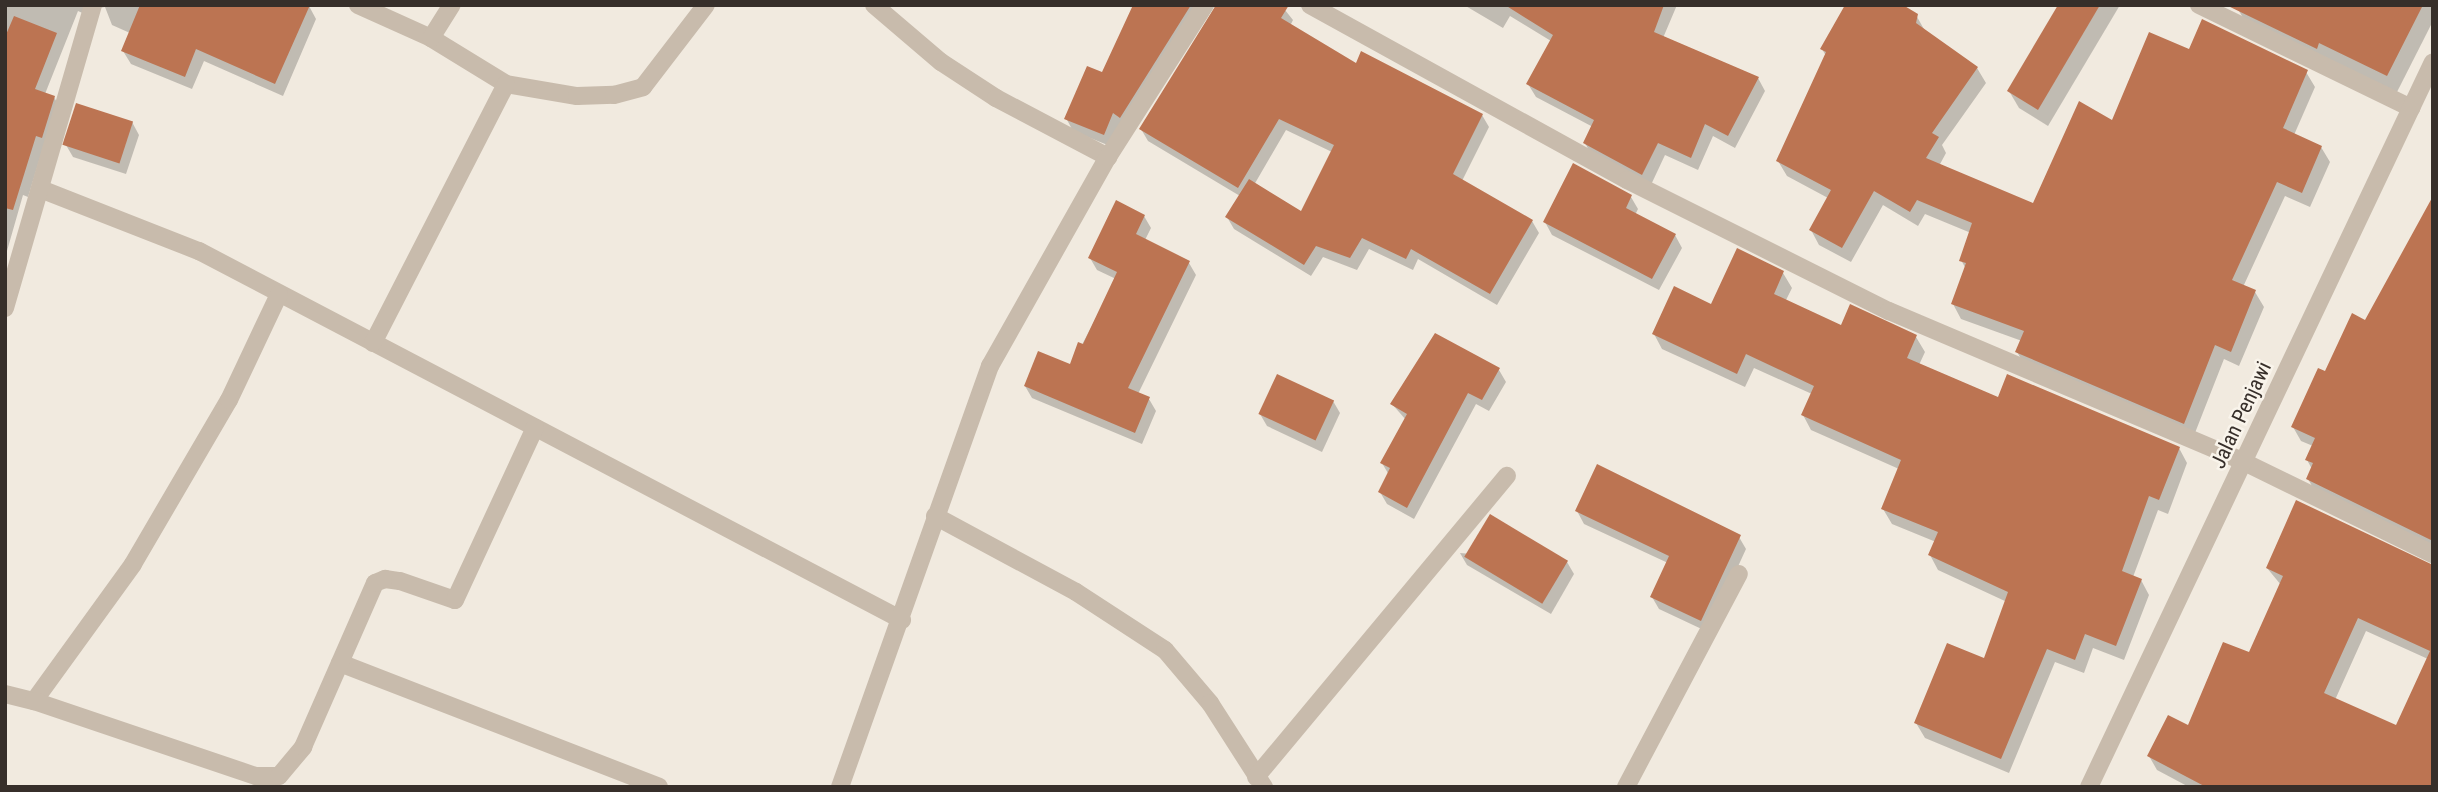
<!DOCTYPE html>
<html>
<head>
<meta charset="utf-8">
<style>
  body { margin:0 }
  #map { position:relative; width:2438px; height:792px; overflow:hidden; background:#f1eadf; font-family:"Roboto Condensed",sans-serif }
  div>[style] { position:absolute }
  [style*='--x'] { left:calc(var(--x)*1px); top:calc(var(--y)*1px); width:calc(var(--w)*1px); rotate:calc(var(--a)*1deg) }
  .shadow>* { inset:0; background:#0003 }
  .building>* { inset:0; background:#bc7452; transform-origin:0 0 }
  .minor>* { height:18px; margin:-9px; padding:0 9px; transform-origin:9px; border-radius:9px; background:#c8bbac }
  span { translate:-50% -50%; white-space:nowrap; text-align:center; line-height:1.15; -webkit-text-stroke:5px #f9f4eb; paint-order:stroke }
  .street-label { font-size:21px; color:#372f2a }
  .frame { position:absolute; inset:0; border:7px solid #372f2a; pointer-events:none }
</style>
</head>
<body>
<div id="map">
  <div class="shadow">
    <i style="clip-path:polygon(5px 5px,309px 6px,316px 19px,283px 96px,204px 61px,192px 89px,131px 64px,123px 51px,130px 33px,112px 25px,105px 7px,93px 9px,89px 16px,78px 11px,45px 94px,54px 97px,61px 110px,43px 148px,28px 197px,23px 195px,5px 258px)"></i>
    <i style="clip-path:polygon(evenodd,1147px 5px,1281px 5px,1293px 20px,1290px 26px,1357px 65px,1482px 115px,1489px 127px,1462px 181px,1532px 221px,1539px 233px,1497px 305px,1418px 259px,1413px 270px,1369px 249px,1357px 270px,1323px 257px,1311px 276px,1234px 229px,1227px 217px,1240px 196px,1148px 141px,1141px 129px,1215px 7px,1202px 11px,1110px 146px,1073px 131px,1066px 118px,1103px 74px,1147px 5px,1286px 130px,1332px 152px,1302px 214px,1254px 185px,1286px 130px)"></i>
    <i style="clip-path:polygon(1464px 5px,1677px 5px,1663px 38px,1758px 78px,1765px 91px,1735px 148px,1713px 136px,1698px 170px,1665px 155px,1650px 187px,1592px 156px,1585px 143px,1593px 127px,1536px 97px,1528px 84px,1551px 41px,1510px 16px,1503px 28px)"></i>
    <i style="clip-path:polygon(2060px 5px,2120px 5px,2048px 126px,2019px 108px,2009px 91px)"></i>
    <i style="clip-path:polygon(2242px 5px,2433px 5px,2433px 21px,2397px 92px,2249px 28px,2239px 11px)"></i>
    <i style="clip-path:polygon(1916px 15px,1925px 31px,1977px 68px,1986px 83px,1942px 145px,1946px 153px,1939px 166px,2034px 205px,2190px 52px,2306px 72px,2315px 87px,2294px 135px,2321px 147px,2330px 162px,2310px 207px,2285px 196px,2243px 287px,2255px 292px,2264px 307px,2239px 366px,2224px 359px,2193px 438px,2026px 367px,2017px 352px,2022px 341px,1961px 319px,1953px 304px,1966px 269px,1961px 260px,1971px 233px,1925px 214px,1918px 226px,1883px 205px,1851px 262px,1819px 245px,1811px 230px,1828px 198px,1787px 176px,1778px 161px,1826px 56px,1822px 49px)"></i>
    <i style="clip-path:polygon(132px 122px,139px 135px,126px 174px,73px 157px,66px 145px)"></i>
    <i style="clip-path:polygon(1631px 197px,1638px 209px,1635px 215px,1675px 235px,1682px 248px,1659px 290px,1552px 235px,1545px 222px)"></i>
    <i style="clip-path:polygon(2433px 211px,2433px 550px,2316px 493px,2308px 479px,2312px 469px,2307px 460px,2313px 446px,2301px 441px,2293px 427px,2326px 373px,2366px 322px)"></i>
    <i style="clip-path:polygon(1144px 216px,1151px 228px,1145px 240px,1189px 263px,1196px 275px,1138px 394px,1149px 399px,1156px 411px,1142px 444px,1032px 398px,1025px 386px,1071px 366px,1116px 279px,1097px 270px,1090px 258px)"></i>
    <i style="clip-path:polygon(1783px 273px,1792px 288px,1785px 302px,1842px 328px,1916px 337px,1925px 352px,1919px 365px,1999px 399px,2179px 448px,2187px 463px,2168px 514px,2158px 510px,2133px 577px,2141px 580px,2149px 595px,2124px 660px,2093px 648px,2084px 673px,2055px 662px,2009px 773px,1925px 738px,1916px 723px,1985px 660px,2007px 602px,1938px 570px,1930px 555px,1936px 542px,1892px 524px,1883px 509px,1899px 469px,1811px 430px,1803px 415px,1812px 394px,1754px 368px,1745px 387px,1662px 349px,1654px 334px)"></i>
    <i style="clip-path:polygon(1499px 370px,1506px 382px,1489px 411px,1476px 404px,1414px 519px,1387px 504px,1380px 492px,1389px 475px,1382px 463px,1406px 420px,1392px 404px)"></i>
    <i style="clip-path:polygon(1333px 401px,1340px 413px,1322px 452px,1267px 426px,1260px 414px)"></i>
    <i style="clip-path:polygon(1577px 511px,1739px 537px,1746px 549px,1708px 632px,1659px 609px,1652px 597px,1668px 563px,1584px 524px)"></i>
    <i style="clip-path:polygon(1460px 553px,1567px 562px,1574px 574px,1551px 614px,1467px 565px)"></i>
    <i style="clip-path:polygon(evenodd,2433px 565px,2433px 787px,2189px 787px,2157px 770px,2149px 756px,2188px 728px,2250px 655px,2281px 585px,2267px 568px,2433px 565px,2366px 631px,2428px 659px,2397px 727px,2335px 700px,2366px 631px)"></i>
  </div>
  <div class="building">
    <i style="clip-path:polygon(140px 5px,310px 5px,275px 84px,196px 49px,185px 77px,121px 51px)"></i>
    <i style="clip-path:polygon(1133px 5px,1191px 5px,1120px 118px,1113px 113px,1104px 135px,1064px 119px,1087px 66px,1102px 72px)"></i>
    <i style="clip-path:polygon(1216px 5px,1289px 5px,1281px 18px,1356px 63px,1361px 51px,1483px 114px,1453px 174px,1533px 220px,1490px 294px,1411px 249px,1406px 259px,1362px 238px,1350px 258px,1316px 246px,1304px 265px,1225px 217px,1249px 179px,1301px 211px,1334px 145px,1279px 119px,1238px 188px,1139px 129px)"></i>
    <i style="clip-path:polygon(1505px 5px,1664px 5px,1654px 32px,1759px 77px,1728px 136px,1705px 124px,1691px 158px,1658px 143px,1642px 175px,1583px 143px,1594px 120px,1526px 84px,1553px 35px)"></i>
    <i style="clip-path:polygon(1845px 5px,1903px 5px,1918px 14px,1916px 23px,1978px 67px,1932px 133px,1939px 137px,1926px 158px,2033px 203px,2079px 101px,2112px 120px,2149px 32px,2189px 49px,2202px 19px,2308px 70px,2283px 128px,2322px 146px,2302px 193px,2277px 182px,2232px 280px,2256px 290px,2231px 352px,2215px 345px,2184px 424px,2015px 352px,2024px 331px,1951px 304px,1966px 263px,1959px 261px,1972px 223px,1917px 200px,1910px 212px,1874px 191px,1842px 248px,1809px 230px,1831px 190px,1776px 161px,1826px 52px,1820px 49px)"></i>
    <i style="clip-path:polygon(2058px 5px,2100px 5px,2038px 110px,2007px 91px)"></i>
    <i style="clip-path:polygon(2226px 5px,2423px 5px,2387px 76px,2319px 43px,2317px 49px)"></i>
    <i style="clip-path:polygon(14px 16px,57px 33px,35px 89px,55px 96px,42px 138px,36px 136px,13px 210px,5px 208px,5px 37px)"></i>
    <i style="left:76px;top:103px;width:60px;height:44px;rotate:18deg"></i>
    <i style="clip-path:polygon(1573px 163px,1632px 195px,1626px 208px,1676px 234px,1652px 279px,1543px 222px)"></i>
    <i style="clip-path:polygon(2433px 196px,2433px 541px,2306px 479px,2313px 463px,2305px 460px,2315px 438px,2291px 427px,2318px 368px,2325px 371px,2352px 313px,2365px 320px)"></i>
    <i style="clip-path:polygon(1116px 200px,1145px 215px,1136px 234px,1190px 261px,1128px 388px,1150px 397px,1135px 433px,1024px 386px,1038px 351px,1070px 364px,1078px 342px,1083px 344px,1117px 272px,1088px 258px)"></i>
    <i style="clip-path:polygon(1737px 248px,1784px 271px,1774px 294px,1841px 325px,1850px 304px,1917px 335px,1907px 358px,1998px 397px,2007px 374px,2180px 447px,2159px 500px,2149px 496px,2122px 571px,2142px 579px,2116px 646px,2085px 634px,2075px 660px,2047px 649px,2001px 759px,1914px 723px,1947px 643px,1984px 658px,2008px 592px,1928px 555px,1938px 532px,1881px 509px,1901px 460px,1801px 415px,1814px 386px,1746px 354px,1737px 374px,1652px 334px,1674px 286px,1711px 304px)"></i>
    <i style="clip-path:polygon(1435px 333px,1500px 368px,1482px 400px,1468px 393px,1407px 508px,1378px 492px,1390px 468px,1380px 463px,1407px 414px,1390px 404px)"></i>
    <i style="left:1277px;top:374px;width:63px;height:44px;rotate:25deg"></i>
    <i style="clip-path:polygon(1597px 464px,1741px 535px,1701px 621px,1650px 597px,1669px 556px,1575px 511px)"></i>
    <i style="clip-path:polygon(evenodd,2296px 500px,2433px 565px,2433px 787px,2206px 787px,2147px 756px,2168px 715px,2188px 725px,2223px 642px,2249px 652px,2283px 576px,2266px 568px,2296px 500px,2358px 618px,2430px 651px,2396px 725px,2324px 693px,2358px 618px)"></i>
    <i style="left:1490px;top:514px;width:91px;height:50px;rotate:31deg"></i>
  </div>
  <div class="minor">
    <i style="--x:358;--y:5;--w:80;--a:24.3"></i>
    <i style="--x:431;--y:38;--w:88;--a:31.5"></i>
    <i style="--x:506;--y:84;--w:72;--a:9.6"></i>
    <i style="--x:577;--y:96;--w:37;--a:-2"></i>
    <i style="--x:614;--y:95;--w:30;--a:-15"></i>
    <i style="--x:643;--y:87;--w:103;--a:-52.5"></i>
    <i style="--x:874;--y:5;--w:88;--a:40.4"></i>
    <i style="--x:941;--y:62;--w:66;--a:33.2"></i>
    <i style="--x:996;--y:98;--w:127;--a:27.8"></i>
    <i style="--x:1310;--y:5;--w:362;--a:28.9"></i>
    <i style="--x:1627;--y:180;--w:293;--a:26.6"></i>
    <i style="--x:1889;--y:311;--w:386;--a:23"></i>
    <i style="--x:2244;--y:462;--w:210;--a:26"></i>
    <i style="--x:2199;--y:5;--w:236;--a:25.9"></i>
    <i style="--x:431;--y:38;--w:39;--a:-58"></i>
    <i style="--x:43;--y:190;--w:168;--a:21.4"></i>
    <i style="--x:199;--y:251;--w:794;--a:27.69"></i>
    <i style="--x:5;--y:308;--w:316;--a:-73.8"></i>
    <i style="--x:373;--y:343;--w:291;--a:-62.8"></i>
    <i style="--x:935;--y:516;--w:160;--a:28.3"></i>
    <i style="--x:1076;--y:592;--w:106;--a:33.1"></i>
    <i style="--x:1165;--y:650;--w:70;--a:49.7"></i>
    <i style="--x:1210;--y:703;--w:100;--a:57.3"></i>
    <i style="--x:340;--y:663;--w:342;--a:21.2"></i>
    <i style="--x:5;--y:694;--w:30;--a:14"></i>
    <i style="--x:34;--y:701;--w:169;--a:-54.1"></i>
    <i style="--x:133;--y:564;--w:190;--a:-59.7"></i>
    <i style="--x:229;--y:400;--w:117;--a:-64.7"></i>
    <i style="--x:34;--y:701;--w:234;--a:18.7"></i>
    <i style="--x:256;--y:776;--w:23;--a:0"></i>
    <i style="--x:279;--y:776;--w:38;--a:-50"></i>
    <i style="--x:303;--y:747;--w:179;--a:-66.3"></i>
    <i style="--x:375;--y:583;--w:11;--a:-22"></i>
    <i style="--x:385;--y:579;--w:15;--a:8"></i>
    <i style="--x:400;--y:581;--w:58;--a:19.1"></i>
    <i style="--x:455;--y:600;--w:190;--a:-65.1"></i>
    <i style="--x:1256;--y:777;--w:392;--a:-50.2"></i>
    <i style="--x:840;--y:787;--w:447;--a:-70.4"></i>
    <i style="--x:990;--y:366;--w:240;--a:-60.6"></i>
    <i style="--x:1108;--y:157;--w:180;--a:-57.5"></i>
    <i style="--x:1626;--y:787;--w:241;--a:-62.1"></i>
    <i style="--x:2089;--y:787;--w:802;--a:-64.62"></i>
  </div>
  <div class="street-label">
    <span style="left:2241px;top:415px;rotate:-65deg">Jalan Penjawi</span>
  </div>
  <div class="frame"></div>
</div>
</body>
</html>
